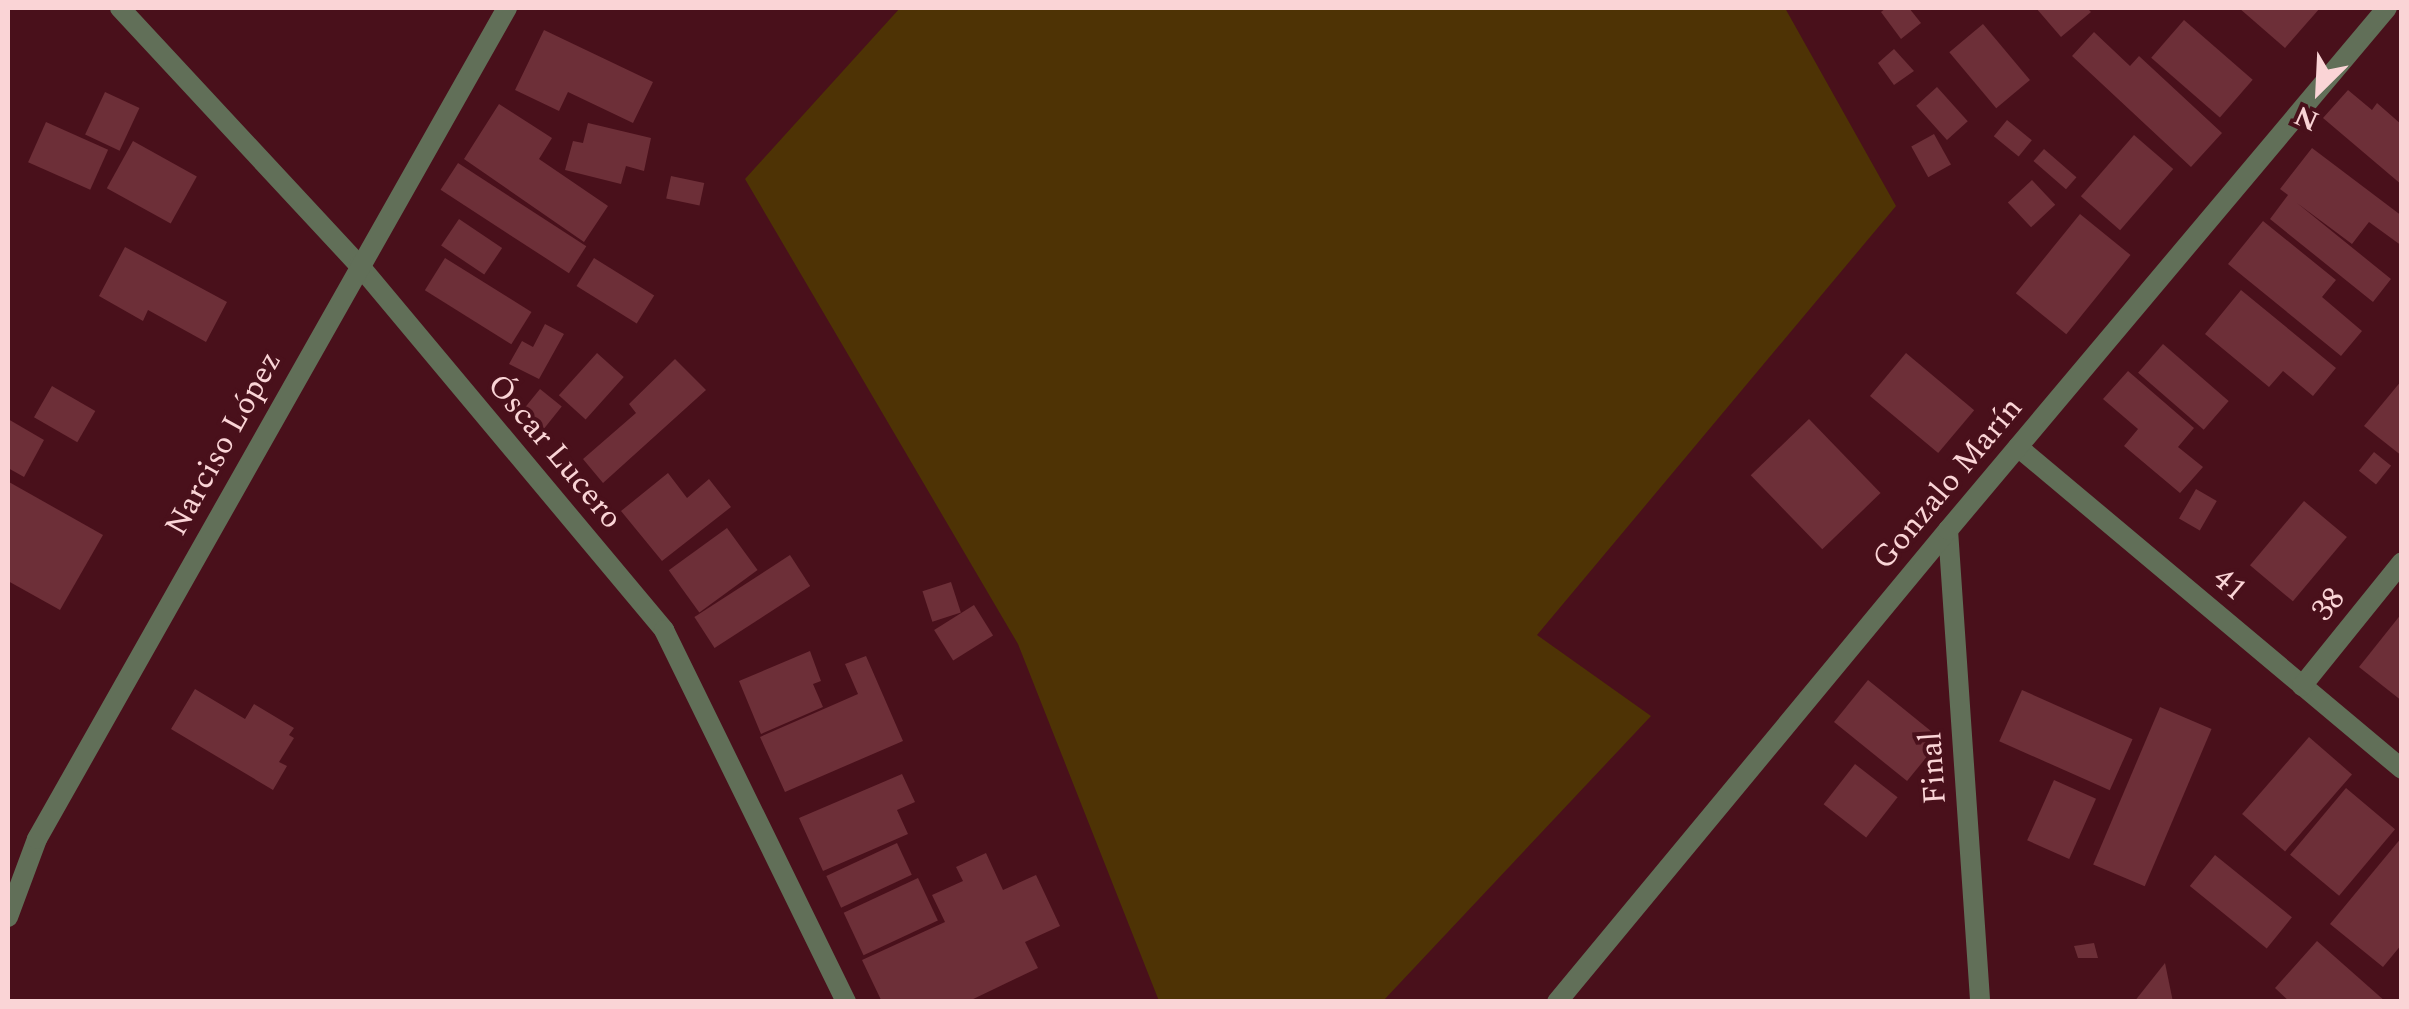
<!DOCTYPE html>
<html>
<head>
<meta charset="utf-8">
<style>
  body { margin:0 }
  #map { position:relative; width:2409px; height:1009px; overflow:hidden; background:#49101b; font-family:Spectral,serif }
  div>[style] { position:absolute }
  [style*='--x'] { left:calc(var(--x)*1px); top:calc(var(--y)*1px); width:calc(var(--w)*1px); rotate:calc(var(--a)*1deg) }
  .green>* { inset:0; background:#4e3305 }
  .building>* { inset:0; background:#6d2f38; transform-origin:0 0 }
  .minor>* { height:20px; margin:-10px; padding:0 10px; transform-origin:10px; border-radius:10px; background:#616f58 }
  .tertiary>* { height:20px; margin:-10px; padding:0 10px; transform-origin:10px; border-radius:10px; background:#616f58 }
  span { translate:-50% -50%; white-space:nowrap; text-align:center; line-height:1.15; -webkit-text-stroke:8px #49101b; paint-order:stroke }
  .street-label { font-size:32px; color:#fad4d6 }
  .frame { position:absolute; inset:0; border:10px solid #fad4d6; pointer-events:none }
  .north { position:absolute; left:2269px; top:40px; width:100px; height:100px; -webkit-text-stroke:8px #49101b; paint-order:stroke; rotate:204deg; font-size:28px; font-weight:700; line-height:40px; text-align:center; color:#fad4d6 }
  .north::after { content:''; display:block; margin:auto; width:35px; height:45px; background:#fad4d6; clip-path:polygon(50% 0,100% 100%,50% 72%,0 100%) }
</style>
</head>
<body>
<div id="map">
  <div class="green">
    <i style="clip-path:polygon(900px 8px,1785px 8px,1896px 206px,1537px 635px,1651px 716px,1383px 1001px,1159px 1001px,1018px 644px,745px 179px)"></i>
  </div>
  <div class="building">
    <i style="clip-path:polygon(1886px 8px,1909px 8px,1921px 23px,1901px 39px,1881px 12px)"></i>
    <i style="clip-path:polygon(2036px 8px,2087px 8px,2091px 12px,2061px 37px)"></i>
    <i style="clip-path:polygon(2239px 8px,2320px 8px,2285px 48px)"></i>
    <i style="left:2184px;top:20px;width:91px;height:50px;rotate:41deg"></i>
    <i style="left:1983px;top:24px;width:73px;height:44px;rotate:50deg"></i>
    <i style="clip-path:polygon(544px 30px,653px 82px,633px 123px,568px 92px,559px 111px,515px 90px)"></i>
    <i style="clip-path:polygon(2094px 32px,2130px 66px,2139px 56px,2222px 133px,2191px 167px,2072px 56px)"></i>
    <i style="clip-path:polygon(1894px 49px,1914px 71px,1894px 85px,1878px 63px)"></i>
    <i style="left:1937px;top:87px;width:46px;height:28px;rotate:48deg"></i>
    <i style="clip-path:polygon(2348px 90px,2372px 110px,2377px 103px,2402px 125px,2402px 185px,2323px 118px)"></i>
    <i style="left:105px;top:92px;width:38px;height:47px;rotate:25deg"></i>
    <i style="clip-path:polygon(499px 104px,552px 138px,539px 159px,608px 206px,584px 242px,464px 159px)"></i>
    <i style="left:2007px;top:120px;width:32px;height:21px;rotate:39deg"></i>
    <i style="left:46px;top:122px;width:68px;height:44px;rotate:24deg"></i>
    <i style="clip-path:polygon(588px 123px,651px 138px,644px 171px,626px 166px,621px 184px,565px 170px,573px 141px,583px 143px)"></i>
    <i style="left:1934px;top:134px;width:35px;height:26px;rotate:61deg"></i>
    <i style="left:2134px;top:135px;width:52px;height:81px;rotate:41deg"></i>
    <i style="left:133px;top:141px;width:73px;height:54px;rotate:29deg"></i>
    <i style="clip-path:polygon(2312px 148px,2402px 216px,2402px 246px,2369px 222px,2352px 244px,2297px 203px,2391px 279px,2373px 302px,2270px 219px,2288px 195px,2280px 189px)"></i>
    <i style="left:2044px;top:149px;width:43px;height:16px;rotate:41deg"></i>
    <i style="left:458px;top:163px;width:153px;height:32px;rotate:33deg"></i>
    <i style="left:671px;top:176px;width:34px;height:23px;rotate:12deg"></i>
    <i style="left:2032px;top:180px;width:34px;height:33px;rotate:47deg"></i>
    <i style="left:2080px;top:214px;width:65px;height:102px;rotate:39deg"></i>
    <i style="left:459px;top:219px;width:52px;height:32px;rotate:34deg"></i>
    <i style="clip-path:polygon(2263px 221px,2336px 280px,2322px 297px,2362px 331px,2341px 356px,2228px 264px)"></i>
    <i style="clip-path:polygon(125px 247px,227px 302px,206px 342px,148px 310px,143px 321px,99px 296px)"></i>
    <i style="left:445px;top:258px;width:102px;height:38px;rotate:32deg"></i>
    <i style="left:594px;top:258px;width:71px;height:33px;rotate:32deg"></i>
    <i style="clip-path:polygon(2241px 290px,2336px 368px,2313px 396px,2283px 371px,2269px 387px,2205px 334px)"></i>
    <i style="clip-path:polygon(545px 324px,564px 334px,539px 379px,509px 364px,522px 341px,533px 347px)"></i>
    <i style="left:2163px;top:344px;width:87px;height:38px;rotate:41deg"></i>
    <i style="left:597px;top:353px;width:36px;height:57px;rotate:42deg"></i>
    <i style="left:1906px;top:353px;width:89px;height:56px;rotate:40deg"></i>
    <i style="clip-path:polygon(675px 359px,706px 390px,603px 483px,583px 459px,636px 413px,629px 404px)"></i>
    <i style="clip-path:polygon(2128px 371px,2194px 428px,2178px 447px,2203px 467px,2180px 493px,2124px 446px,2138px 429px,2103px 399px)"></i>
    <i style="clip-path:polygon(2402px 380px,2402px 456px,2364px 426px)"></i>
    <i style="left:52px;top:386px;width:50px;height:36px;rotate:30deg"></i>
    <i style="left:540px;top:389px;width:28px;height:28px;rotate:39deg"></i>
    <i style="clip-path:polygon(8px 419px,44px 440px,24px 477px,8px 468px)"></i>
    <i style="left:1809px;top:419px;width:103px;height:81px;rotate:46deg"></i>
    <i style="left:2374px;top:452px;width:22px;height:24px;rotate:39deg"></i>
    <i style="clip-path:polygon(668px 473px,687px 498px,709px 479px,731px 507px,662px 561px,621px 511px)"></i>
    <i style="clip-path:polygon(9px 482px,103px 535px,60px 610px,8px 581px)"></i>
    <i style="left:2196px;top:489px;width:24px;height:34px;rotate:30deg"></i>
    <i style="left:2304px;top:501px;width:56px;height:84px;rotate:40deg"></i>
    <i style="left:727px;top:528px;width:52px;height:72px;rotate:54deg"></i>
    <i style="left:790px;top:555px;width:37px;height:114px;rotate:57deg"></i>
    <i style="left:951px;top:582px;width:32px;height:30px;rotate:72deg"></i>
    <i style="left:974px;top:605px;width:36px;height:47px;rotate:58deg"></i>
    <i style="clip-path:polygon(2402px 613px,2402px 701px,2359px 667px)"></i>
    <i style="clip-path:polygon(810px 651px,821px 681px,813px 684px,823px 707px,761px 734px,739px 681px)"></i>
    <i style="clip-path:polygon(866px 656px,903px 741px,785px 792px,760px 737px,858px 694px,845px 664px)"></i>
    <i style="left:1868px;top:680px;width:94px;height:54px;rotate:39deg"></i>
    <i style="clip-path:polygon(195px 689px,245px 719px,254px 704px,294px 728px,289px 735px,294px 738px,279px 762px,287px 766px,273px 790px,171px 729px)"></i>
    <i style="left:2022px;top:690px;width:121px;height:56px;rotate:24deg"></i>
    <i style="left:2160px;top:707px;width:56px;height:171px;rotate:23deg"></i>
    <i style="left:2309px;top:737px;width:57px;height:102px;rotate:41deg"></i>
    <i style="left:1855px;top:764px;width:54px;height:51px;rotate:38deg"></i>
    <i style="clip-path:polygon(902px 774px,915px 802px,897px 810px,908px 834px,823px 871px,799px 818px)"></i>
    <i style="left:2054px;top:780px;width:46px;height:66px;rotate:24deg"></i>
    <i style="left:2346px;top:788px;width:64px;height:87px;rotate:40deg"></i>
    <i style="clip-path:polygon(2402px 837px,2402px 944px,2383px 967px,2330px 924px)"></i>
    <i style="left:897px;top:843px;width:35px;height:78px;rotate:65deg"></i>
    <i style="clip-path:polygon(986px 853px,1003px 890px,1036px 875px,1060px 926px,1025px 942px,1038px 968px,967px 1002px,882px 1002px,862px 960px,945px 922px,932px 895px,963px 881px,956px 867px)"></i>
    <i style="left:2215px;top:855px;width:99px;height:40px;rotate:39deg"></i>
    <i style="left:918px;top:878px;width:47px;height:82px;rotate:65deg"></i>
    <i style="clip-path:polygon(2317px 941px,2386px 1002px,2290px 1002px,2275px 988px)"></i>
    <i style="clip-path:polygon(2094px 943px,2098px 958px,2078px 958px,2074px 946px)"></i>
    <i style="clip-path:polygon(2165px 963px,2173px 1002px,2134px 1002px)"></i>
  </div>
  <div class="minor">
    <i style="--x:120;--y:8;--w:351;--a:47.1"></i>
    <i style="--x:359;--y:265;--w:476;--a:50.1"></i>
    <i style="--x:664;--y:630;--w:414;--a:63.9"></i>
    <i style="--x:2018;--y:447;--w:501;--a:39.98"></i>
    <i style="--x:1948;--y:530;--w:473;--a:86.1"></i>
    <i style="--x:2302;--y:686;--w:159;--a:-51.1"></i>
    <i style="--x:1557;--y:1002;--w:613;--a:-50.36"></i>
  </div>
  <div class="tertiary">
    <i style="--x:1948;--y:530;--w:682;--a:-49.94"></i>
    <i style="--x:8;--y:917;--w:83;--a:-69.6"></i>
    <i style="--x:37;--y:839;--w:955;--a:-60.51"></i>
  </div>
  <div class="street-label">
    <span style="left:224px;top:444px;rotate:-61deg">Narciso López</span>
    <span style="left:554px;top:452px;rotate:50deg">Óscar Lucero</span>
    <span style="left:1948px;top:484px;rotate:-50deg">Gonzalo Marín</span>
    <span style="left:2229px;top:585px;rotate:40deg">41</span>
    <span style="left:2329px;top:605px;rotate:-51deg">38</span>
    <span style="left:1934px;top:768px;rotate:-94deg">Final</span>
  </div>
  <div class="frame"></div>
  <div class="north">N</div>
</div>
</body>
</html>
